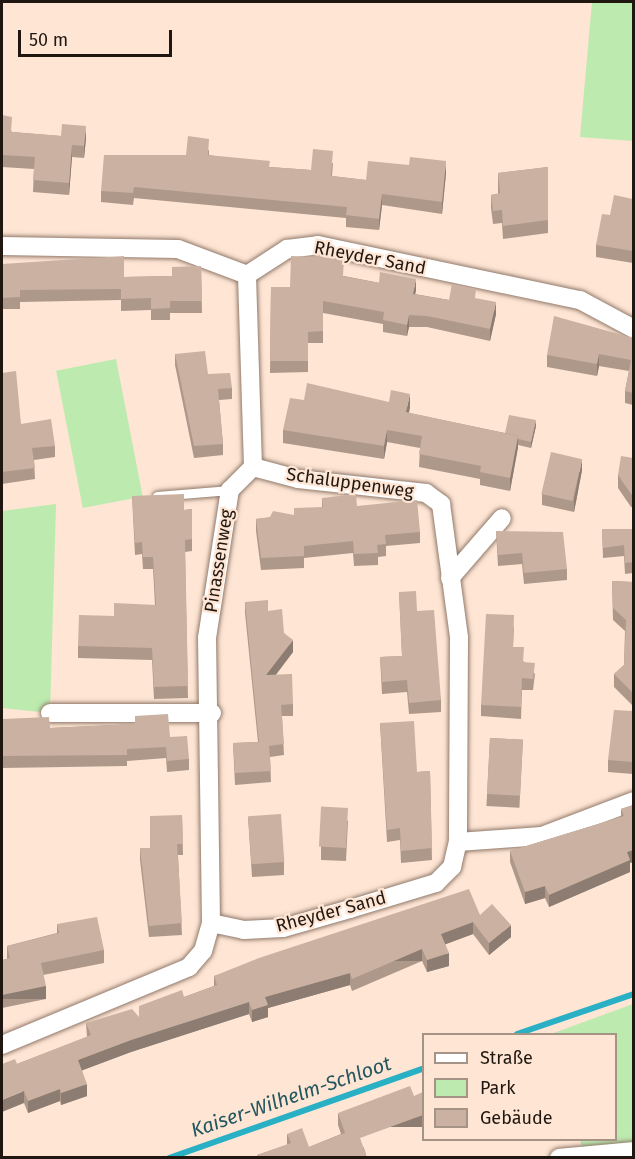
<!DOCTYPE html>
<html>
<head>
<meta charset="utf-8">
<style>
  body { margin:0 }
  #map { position:relative; width:635px; height:1159px; overflow:hidden; background:#fee5d4; font-family:"Fira Sans",sans-serif }
  div>[style] { position:absolute }
  [style*='--x'] { left:calc(var(--x)*1px); top:calc(var(--y)*1px); width:calc(var(--w)*1px); rotate:calc(var(--a)*1deg) }
  .green>* { inset:0; background:#bceaaf; transform-origin:0 0 }
  .stream>* { height:6px; margin:-3px; padding:0 3px; transform-origin:3px; border-radius:3px; background:#29b0c5 }
  .roads { filter:drop-shadow(0 0 2px #90796a) drop-shadow(0 0 2px #90796a) }
  .lane>* { height:9px; margin:-4.5px; padding:0 4.5px; transform-origin:4.5px; border-radius:4.5px; background:#fff }
  .street>* { height:18px; margin:-9px; padding:0 9px; transform-origin:9px; border-radius:9px; background:#fff }
  .wall>* { inset:0; background:#ae988a; transform-origin:0 0 }
  .shaded-wall>* { inset:0; background:#8d7c71; transform-origin:0 0 }
  .building>* { inset:0; background:#cab1a1; transform-origin:0 0 }
  span { translate:-50% -50%; white-space:nowrap; text-align:center; line-height:1.15; -webkit-text-stroke:4.5px #fee5d4; paint-order:stroke }
  .street-label { font-size:18px; color:#201711 }
  .water-label { font-size:20px; color:#235760; font-style:italic }
  .frame { position:absolute; inset:0; border:3px solid #201711; pointer-events:none }
  .legend { position:absolute; left:422px; top:1033px; width:195px; height:108px; box-sizing:border-box; background:#fee5d4; border:2px solid #a59386; margin:0; padding:8px 10px; list-style:none; font-size:18px; color:#201711 }
  .legend li { display:flex; align-items:center; gap:12px; height:30px }
  .legend b { width:30px; border:2px solid #a59386 }
  .scale { position:absolute; left:18px; top:30px; width:154px; height:27px; box-sizing:border-box; border:3px solid #201711; border-top:0; padding-left:8px; font-size:18px; line-height:21px; white-space:nowrap; color:#201711; -webkit-text-stroke:4px #fee5d4; paint-order:stroke }
</style>
</head>
<body>
<div id="map">
  <div class="green">
    <i style="clip-path:polygon(592px 2px,633px 2px,633px 141px,580px 137px)"></i>
    <i style="left:116px;top:359px;width:140px;height:61px;rotate:79deg"></i>
    <i style="clip-path:polygon(56px 504px,50px 713px,2px 708px,2px 511px)"></i>
    <i style="clip-path:polygon(633px 1004px,633px 1151px,584px 1153px,580px 1140px,616px 1140px,616px 1034px,551px 1034px)"></i>
  </div>
  <div class="stream">
    <i style="--x:517;--y:1034;--w:124;--a:-18.9"></i>
    <i style="--x:169;--y:1158;--w:270;--a:-19.4"></i>
  </div>
  <div class="roads">
    <div class="lane">
      <i style="--x:157;--y:496;--w:73;--a:-4.7"></i>
    </div>
    <div class="street">
      <i style="--x:2;--y:246;--w:176;--a:1"></i>
      <i style="--x:178;--y:249;--w:74;--a:20.6"></i>
      <i style="--x:247;--y:275;--w:48;--a:-33"></i>
      <i style="--x:287;--y:249;--w:31;--a:-7"></i>
      <i style="--x:318;--y:245;--w:268;--a:11.9"></i>
      <i style="--x:580;--y:300;--w:61;--a:28.2"></i>
      <i style="--x:253;--y:467;--w:47;--a:14.9"></i>
      <i style="--x:298;--y:479;--w:129;--a:6.2"></i>
      <i style="--x:426;--y:493;--w:19;--a:36"></i>
      <i style="--x:441;--y:504;--w:135;--a:82.3"></i>
      <i style="--x:459;--y:638;--w:204;--a:90.3"></i>
      <i style="--x:450;--y:578;--w:79;--a:-49.1"></i>
      <i style="--x:50;--y:713;--w:162;--a:0"></i>
      <i style="--x:211;--y:923;--w:285;--a:-90.8"></i>
      <i style="--x:207;--y:638;--w:150;--a:-81.2"></i>
      <i style="--x:230;--y:490;--w:33;--a:-45"></i>
      <i style="--x:253;--y:467;--w:192;--a:-91.8"></i>
      <i style="--x:2;--y:1045;--w:203;--a:-22.6"></i>
      <i style="--x:189;--y:967;--w:21;--a:-49"></i>
      <i style="--x:203;--y:951;--w:29;--a:-74"></i>
      <i style="--x:211;--y:923;--w:34;--a:12"></i>
      <i style="--x:244;--y:930;--w:39;--a:-3"></i>
      <i style="--x:283;--y:928;--w:70;--a:-15.8"></i>
      <i style="--x:350;--y:909;--w:90;--a:-16.8"></i>
      <i style="--x:436;--y:883;--w:23;--a:-45"></i>
      <i style="--x:452;--y:867;--w:26;--a:-77"></i>
      <i style="--x:458;--y:842;--w:84;--a:-4.1"></i>
      <i style="--x:542;--y:836;--w:98;--a:-20.8"></i>
      <i style="--x:559;--y:1158;--w:75;--a:-5.3"></i>
    </div>
  </div>
  <div class="wall">
    <i style="clip-path:polygon(2px 115px,12px 132px,86px 138px,84px 158px,72px 157px,69px 195px,33px 192px,34px 169px,2px 167px)"></i>
    <i style="clip-path:polygon(209px 150px,209px 155px,270px 167px,311px 170px,333px 163px,332px 176px,366px 180px,446px 173px,442px 214px,382px 205px,379px 230px,346px 227px,346px 218px,134px 198px,133px 205px,101px 202px,101px 191px,186px 155px)"></i>
    <i style="clip-path:polygon(548px 167px,548px 233px,503px 239px,502px 223px,493px 224px,491px 208px,491px 195px,498px 194px,498px 173px)"></i>
    <i style="clip-path:polygon(633px 199px,633px 263px,596px 257px,596px 245px,610px 215px)"></i>
    <i style="clip-path:polygon(2px 264px,124px 277px,172px 276px,201px 266px,202px 313px,170px 313px,170px 320px,151px 320px,151px 310px,121px 311px,121px 300px,20px 302px,20px 309px,2px 309px)"></i>
    <i style="clip-path:polygon(344px 276px,416px 290px,415px 294px,449px 300px,476px 299px,496px 314px,490px 341px,427px 327px,409px 327px,407px 336px,383px 332px,383px 324px,323px 313px,323px 343px,308px 343px,308px 372px,270px 373px,271px 287px,290px 287px)"></i>
    <i style="clip-path:polygon(633px 338px,633px 405px,625px 403px,625px 391px,629px 371px,599px 366px,597px 376px,547px 367px,547px 355px)"></i>
    <i style="clip-path:polygon(175px 354px,208px 374px,232px 388px,232px 399px,219px 400px,223px 444px,223px 455px,194px 458px,175px 365px)"></i>
    <i style="clip-path:polygon(2px 373px,21px 424px,55px 446px,55px 457px,34px 460px,35px 479px,2px 484px)"></i>
    <i style="clip-path:polygon(304px 400px,410px 407px,409px 413px,505px 433px,536px 426px,531px 448px,518px 445px,510px 491px,480px 485px,480px 479px,419px 467px,420px 448px,387px 442px,384px 459px,283px 443px,283px 430px)"></i>
    <i style="clip-path:polygon(633px 458px,633px 507px,631px 507px,618px 488px,618px 475px)"></i>
    <i style="clip-path:polygon(582px 470px,574px 512px,542px 505px,542px 494px)"></i>
    <i style="clip-path:polygon(132px 496px,184px 510px,192px 509px,192px 551px,185px 552px,188px 698px,154px 699px,152px 660px,78px 658px,78px 646px,155px 605px,153px 569px,143px 569px,142px 554px,135px 555px)"></i>
    <i style="clip-path:polygon(322px 498px,357px 506px,420px 532px,420px 543px,386px 546px,386px 556px,378px 557px,378px 565px,354px 566px,353px 553px,304px 558px,304px 568px,261px 570px,256px 531px,256px 519px,294px 515px,322px 507px)"></i>
    <i style="clip-path:polygon(602px 529px,633px 529px,633px 573px,625px 574px,624px 556px,603px 558px)"></i>
    <i style="clip-path:polygon(496px 531px,567px 569px,567px 580px,524px 584px,522px 564px,498px 566px)"></i>
    <i style="clip-path:polygon(612px 581px,633px 582px,633px 706px,614px 687px,614px 674px,624px 665px,625px 631px,613px 620px)"></i>
    <i style="clip-path:polygon(399px 592px,417px 611px,441px 700px,441px 712px,409px 714px,407px 692px,382px 694px,380px 657px,402px 656px)"></i>
    <i style="clip-path:polygon(245px 602px,268px 611px,284px 633px,293px 652px,276px 675px,293px 704px,293px 716px,282px 716px,284px 755px,270px 757px,271px 782px,235px 785px,233px 743px,258px 742px,245px 613px)"></i>
    <i style="clip-path:polygon(514px 626px,513px 647px,524px 662px,535px 674px,533px 690px,522px 690px,521px 719px,481px 716px,481px 705px)"></i>
    <i style="clip-path:polygon(2px 711px,3px 719px,50px 728px,135px 724px,135px 716px,170px 737px,189px 759px,189px 770px,167px 772px,166px 758px,127px 761px,127px 766px,2px 768px)"></i>
    <i style="clip-path:polygon(633px 711px,633px 774px,608px 772px,608px 760px)"></i>
    <i style="clip-path:polygon(380px 723px,417px 772px,430px 771px,432px 860px,401px 863px,400px 840px,387px 842px)"></i>
    <i style="left:490px;top:738px;width:33px;height:68px;rotate:3deg"></i>
    <i style="clip-path:polygon(633px 805px,633px 862px,630px 863px,630px 872px,549px 907px,545px 898px,525px 904px,510px 862px,510px 851px,621px 817px,621px 809px)"></i>
    <i style="clip-path:polygon(321px 809px,348px 821px,346px 861px,321px 860px)"></i>
    <i style="clip-path:polygon(182px 815px,183px 855px,178px 855px,182px 935px,149px 937px,140px 860px,140px 848px,150px 848px)"></i>
    <i style="clip-path:polygon(248px 817px,284px 862px,284px 875px,252px 877px)"></i>
    <i style="clip-path:polygon(2px 908px,3px 920px,3px 932px,2px 932px)"></i>
    <i style="clip-path:polygon(480px 915px,511px 937px,489px 955px,473px 934px,445px 944px,449px 966px,427px 972px,422px 961px,352px 991px,350px 985px,268px 1008px,268px 1017px,252px 1022px,249px 1014px,131px 1052px,82px 1070px,87px 1096px,61px 1105px,60px 1101px,28px 1113px,24px 1103px,17px 1064px,87px 1037px,86px 1023px,139px 1017px,184px 997px,214px 986px,214px 976px)"></i>
    <i style="clip-path:polygon(57px 924px,104px 950px,104px 963px,43px 975px,46px 999px,2px 1008px,2px 960px,7px 959px,7px 946px,57px 933px)"></i>
    <i style="clip-path:polygon(338px 1113px,364px 1148px,367px 1158px,257px 1158px,257px 1155px,287px 1145px,287px 1134px,309px 1147px,341px 1134px,338px 1125px)"></i>
  </div>
  <div class="shaded-wall">
    <i style="clip-path:polygon(86px 126px,86px 138px,84px 158px,84px 146px)"></i>
    <i style="clip-path:polygon(72px 145px,72px 157px,69px 195px,69px 183px)"></i>
    <i style="clip-path:polygon(446px 161px,446px 173px,442px 214px,442px 202px)"></i>
    <i style="clip-path:polygon(382px 194px,382px 205px,379px 230px,379px 219px)"></i>
    <i style="clip-path:polygon(416px 279px,416px 290px,413px 305px,413px 294px)"></i>
    <i style="clip-path:polygon(496px 302px,496px 314px,490px 341px,490px 329px)"></i>
    <i style="clip-path:polygon(409px 315px,409px 327px,407px 336px,407px 325px)"></i>
    <i style="clip-path:polygon(599px 354px,599px 366px,597px 376px,597px 364px)"></i>
    <i style="clip-path:polygon(410px 394px,410px 407px,406px 425px,406px 412px)"></i>
    <i style="clip-path:polygon(536px 420px,536px 426px,531px 448px,531px 442px)"></i>
    <i style="clip-path:polygon(387px 430px,387px 442px,384px 459px,384px 446px)"></i>
    <i style="clip-path:polygon(518px 436px,518px 448px,510px 491px,510px 478px)"></i>
    <i style="clip-path:polygon(582px 459px,582px 470px,574px 512px,574px 500px)"></i>
    <i style="clip-path:polygon(293px 640px,293px 652px,266px 687px,266px 675px)"></i>
    <i style="clip-path:polygon(633px 850px,633px 862px,630px 863px,630px 872px,549px 907px,549px 895px,627px 852px)"></i>
    <i style="clip-path:polygon(545px 886px,545px 898px,525px 904px,525px 892px)"></i>
    <i style="clip-path:polygon(473px 922px,473px 934px,441px 946px,441px 934px)"></i>
    <i style="clip-path:polygon(511px 925px,511px 937px,489px 955px,489px 943px)"></i>
    <i style="left:422px;top:949px;width:12px;height:76px;rotate:90deg"></i>
    <i style="clip-path:polygon(449px 953px,449px 966px,427px 972px,427px 960px)"></i>
    <i style="clip-path:polygon(350px 973px,350px 985px,268px 1008px,268px 1017px,252px 1022px,252px 1010px,265px 997px)"></i>
    <i style="left:46px;top:986px;width:13px;height:45px;rotate:90deg"></i>
    <i style="clip-path:polygon(249px 1002px,249px 1014px,131px 1052px,78px 1072px,78px 1060px,131px 1040px)"></i>
    <i style="clip-path:polygon(87px 1084px,87px 1096px,61px 1105px,61px 1093px)"></i>
    <i style="clip-path:polygon(60px 1089px,60px 1101px,28px 1113px,28px 1101px)"></i>
    <i style="clip-path:polygon(24px 1091px,24px 1103px,2px 1112px,2px 1100px)"></i>
    <i style="left:423px;top:1115px;width:12px;height:67px;rotate:90deg"></i>
  </div>
  <div class="building">
    <i style="clip-path:polygon(2px 115px,12px 117px,11px 132px,61px 136px,62px 124px,86px 126px,84px 146px,72px 145px,69px 183px,33px 180px,35px 157px,2px 155px)"></i>
    <i style="clip-path:polygon(188px 136px,209px 139px,208px 155px,270px 161px,269px 167px,311px 170px,313px 149px,333px 151px,331px 176px,366px 180px,368px 161px,409px 165px,410px 157px,446px 161px,442px 202px,382px 194px,379px 219px,346px 215px,347px 207px,134px 187px,133px 193px,101px 191px,104px 155px,186px 155px)"></i>
    <i style="clip-path:polygon(548px 167px,548px 220px,503px 226px,502px 210px,493px 211px,491px 195px,500px 193px,498px 173px)"></i>
    <i style="clip-path:polygon(614px 195px,633px 199px,633px 251px,596px 245px,602px 214px,610px 215px)"></i>
    <i style="clip-path:polygon(124px 256px,124px 277px,172px 276px,172px 267px,201px 266px,202px 301px,170px 301px,170px 308px,151px 309px,151px 298px,121px 299px,121px 289px,20px 290px,20px 297px,2px 298px,2px 264px)"></i>
    <i style="clip-path:polygon(291px 256px,344px 258px,343px 276px,379px 283px,380px 272px,416px 279px,413px 294px,449px 300px,452px 284px,476px 289px,475px 298px,496px 302px,490px 329px,427px 316px,409px 315px,407px 325px,383px 320px,384px 312px,323px 301px,323px 331px,308px 332px,308px 361px,270px 361px,271px 287px,290px 287px)"></i>
    <i style="clip-path:polygon(554px 316px,633px 338px,632px 353px,633px 353px,633px 393px,625px 391px,631px 360px,599px 354px,597px 364px,547px 355px)"></i>
    <i style="clip-path:polygon(205px 351px,208px 374px,230px 373px,232px 388px,218px 389px,223px 444px,194px 446px,175px 354px)"></i>
    <i style="clip-path:polygon(16px 371px,21px 424px,51px 419px,55px 446px,32px 448px,35px 468px,2px 472px,2px 373px)"></i>
    <i style="clip-path:polygon(307px 383px,389px 402px,391px 390px,410px 394px,406px 412px,518px 436px,510px 478px,480px 472px,481px 466px,419px 454px,422px 436px,387px 430px,384px 446px,283px 430px,290px 398px,304px 400px)"></i>
    <i style="clip-path:polygon(509px 415px,536px 420px,531px 442px,518px 439px,518px 436px,505px 433px)"></i>
    <i style="left:551px;top:452px;width:32px;height:43px;rotate:13deg"></i>
    <i style="clip-path:polygon(621px 456px,633px 458px,633px 495px,631px 494px,618px 475px)"></i>
    <i style="clip-path:polygon(184px 494px,184px 510px,192px 509px,192px 539px,185px 540px,188px 686px,154px 687px,152px 648px,78px 646px,79px 615px,114px 616px,114px 603px,156px 605px,153px 557px,143px 557px,142px 542px,135px 543px,132px 496px)"></i>
    <i style="clip-path:polygon(356px 494px,357px 506px,417px 500px,420px 532px,385px 535px,386px 544px,377px 545px,378px 553px,354px 554px,353px 541px,304px 546px,304px 556px,261px 558px,256px 519px,270px 517px,273px 511px,294px 515px,294px 508px,323px 507px,322px 498px)"></i>
    <i style="clip-path:polygon(602px 529px,633px 529px,633px 562px,625px 563px,624px 545px,603px 548px)"></i>
    <i style="clip-path:polygon(496px 531px,563px 532px,567px 569px,524px 573px,522px 553px,498px 555px)"></i>
    <i style="clip-path:polygon(612px 581px,633px 582px,633px 693px,614px 674px,624px 665px,626px 620px,613px 608px)"></i>
    <i style="clip-path:polygon(416px 591px,417px 611px,434px 610px,441px 700px,409px 703px,407px 680px,382px 682px,380px 657px,402px 656px,399px 592px)"></i>
    <i style="clip-path:polygon(268px 600px,268px 611px,282px 609px,284px 633px,293px 640px,266px 675px,292px 674px,293px 704px,281px 705px,284px 744px,269px 746px,271px 771px,235px 773px,233px 743px,259px 742px,245px 602px)"></i>
    <i style="clip-path:polygon(486px 614px,514px 615px,513px 647px,524px 647px,523px 662px,535px 663px,533px 679px,522px 678px,521px 707px,481px 705px)"></i>
    <i style="clip-path:polygon(614px 710px,633px 711px,633px 762px,608px 760px)"></i>
    <i style="clip-path:polygon(2px 711px,3px 711px,3px 719px,49px 717px,50px 728px,135px 724px,135px 716px,168px 714px,170px 737px,187px 736px,189px 759px,167px 761px,166px 747px,127px 749px,127px 755px,2px 756px)"></i>
    <i style="clip-path:polygon(414px 721px,417px 772px,430px 771px,432px 848px,401px 851px,400px 828px,387px 830px,380px 723px)"></i>
    <i style="left:490px;top:738px;width:33px;height:56px;rotate:3deg"></i>
    <i style="clip-path:polygon(633px 805px,633px 850px,627px 852px,630px 860px,549px 895px,545px 886px,525px 892px,510px 851px,624px 816px,621px 809px)"></i>
    <i style="left:348px;top:808px;width:40px;height:27px;rotate:93deg"></i>
    <i style="left:281px;top:814px;width:48px;height:33px;rotate:86deg"></i>
    <i style="clip-path:polygon(182px 815px,183px 844px,177px 844px,182px 923px,149px 926px,140px 848px,150px 848px,150px 816px)"></i>
    <i style="clip-path:polygon(469px 889px,480px 915px,492px 904px,511px 925px,489px 943px,473px 922px,441px 934px,449px 953px,427px 960px,422px 949px,352px 979px,350px 973px,265px 997px,268px 1005px,252px 1010px,249px 1002px,131px 1040px,78px 1060px,87px 1084px,61px 1093px,60px 1089px,28px 1101px,24px 1091px,2px 1100px,2px 1064px,15px 1059px,17px 1064px,91px 1035px,86px 1023px,132px 1009px,139px 1017px,139px 1006px,182px 990px,184px 997px,217px 985px,214px 976px,259px 958px)"></i>
    <i style="clip-path:polygon(97px 917px,104px 950px,41px 963px,46px 986px,2px 995px,2px 960px,10px 958px,7px 946px,59px 933px,57px 924px)"></i>
    <i style="clip-path:polygon(410px 1086px,414px 1096px,423px 1092px,423px 1115px,360px 1138px,367px 1158px,257px 1158px,257px 1155px,291px 1143px,287px 1134px,302px 1128px,309px 1147px,345px 1133px,338px 1113px)"></i>
  </div>
  <div class="street-label">
    <span style="left:370px;top:258px;rotate:11deg">Rheyder Sand</span>
    <span style="left:350px;top:483px;rotate:8deg">Schaluppenweg</span>
    <span style="left:219px;top:561px;rotate:-81deg">Pinassenweg</span>
    <span style="left:331px;top:912px;rotate:-15deg">Rheyder Sand</span>
  </div>
  <div class="water-label">
    <span style="left:291px;top:1097px;rotate:-19deg">Kaiser-Wilhelm-Schloot</span>
  </div>
  <div class="frame"></div>
  <ul class="legend">
  <li><b style="height:8px;background:#fff"></b>Straße</li>
  <li><b style="height:16px;background:#bceaaf"></b>Park</li>
  <li><b style="height:16px;background:#cab1a1"></b>Gebäude</li>
  </ul>
  <div class="scale">50 m</div>
</div>
</body>
</html>
